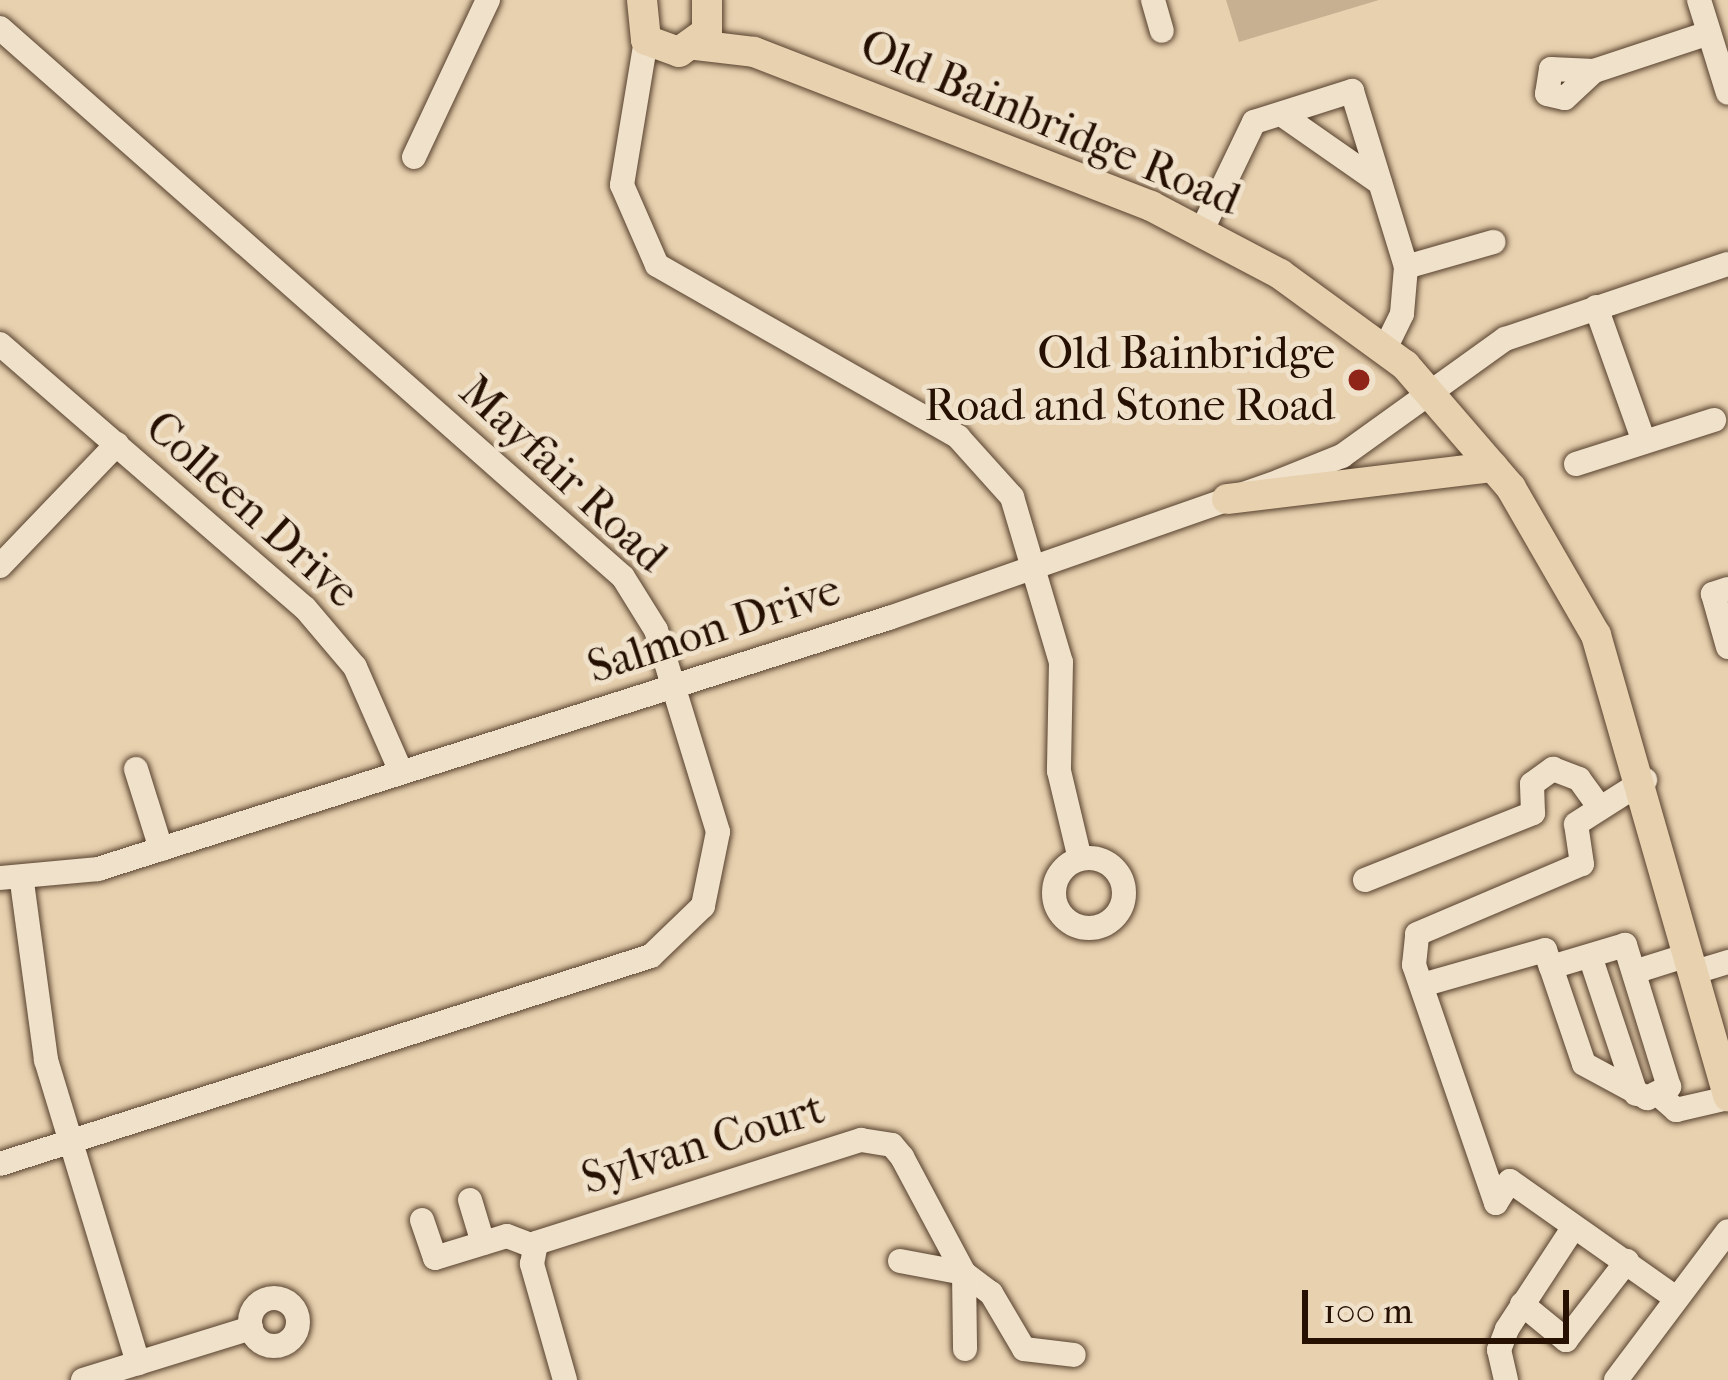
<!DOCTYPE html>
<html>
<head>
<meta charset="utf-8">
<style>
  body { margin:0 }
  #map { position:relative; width:1728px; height:1380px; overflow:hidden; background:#e8d1af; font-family:"IM FELL French Canon",serif }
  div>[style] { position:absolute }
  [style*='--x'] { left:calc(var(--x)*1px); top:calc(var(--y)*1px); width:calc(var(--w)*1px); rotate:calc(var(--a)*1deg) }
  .green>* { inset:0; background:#c7b092 }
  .roads { filter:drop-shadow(0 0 3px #56402d) drop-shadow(0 0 3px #56402d) }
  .minor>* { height:24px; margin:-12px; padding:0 12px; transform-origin:12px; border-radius:12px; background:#f0e1cb }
  .minor>.ring { margin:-12px; padding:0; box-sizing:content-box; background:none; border:24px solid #f0e1cb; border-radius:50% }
  .major>* { height:30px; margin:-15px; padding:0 15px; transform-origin:15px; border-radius:15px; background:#e8d1af }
  .dots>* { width:33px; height:33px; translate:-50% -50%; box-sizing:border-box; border:6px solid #f0e1cb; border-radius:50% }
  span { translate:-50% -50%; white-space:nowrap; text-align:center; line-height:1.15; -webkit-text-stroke:10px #f0e1cb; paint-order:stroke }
  .street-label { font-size:45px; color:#251002 }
  .poi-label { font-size:45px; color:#251002 }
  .right { translate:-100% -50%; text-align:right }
  .scale { position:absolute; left:1302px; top:1290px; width:267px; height:54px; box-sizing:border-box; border:6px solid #251002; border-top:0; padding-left:15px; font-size:36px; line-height:42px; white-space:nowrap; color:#251002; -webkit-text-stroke:9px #f0e1cb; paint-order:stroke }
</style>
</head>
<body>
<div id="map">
  <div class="green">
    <i style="clip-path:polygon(1226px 0,1379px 0,1239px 42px)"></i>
  </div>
  <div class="roads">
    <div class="minor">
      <i style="--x:1153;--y:0;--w:32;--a:74"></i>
      <i style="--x:1699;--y:0;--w:97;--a:72.7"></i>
      <i style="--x:0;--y:28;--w:830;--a:41.39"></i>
      <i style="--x:623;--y:577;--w:62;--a:58.1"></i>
      <i style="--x:656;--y:630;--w:211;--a:72.9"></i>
      <i style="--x:718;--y:832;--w:76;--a:101.5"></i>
      <i style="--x:703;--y:906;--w:72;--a:136.1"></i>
      <i style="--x:651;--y:956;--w:683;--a:162.28"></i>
      <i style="--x:646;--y:40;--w:147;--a:99.4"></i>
      <i style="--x:622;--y:185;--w:87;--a:66.4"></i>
      <i style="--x:657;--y:265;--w:347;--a:29.7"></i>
      <i style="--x:958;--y:437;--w:81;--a:48"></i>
      <i style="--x:1012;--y:497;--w:172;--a:73.5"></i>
      <i style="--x:1061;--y:662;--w:109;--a:91.1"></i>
      <i style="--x:1059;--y:771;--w:90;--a:76.6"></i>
      <i style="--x:1594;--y:71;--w:43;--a:-177.3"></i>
      <i style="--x:1551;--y:69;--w:25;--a:99"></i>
      <i style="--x:1547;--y:94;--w:18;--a:13"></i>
      <i style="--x:1565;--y:98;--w:40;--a:-43"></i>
      <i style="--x:1594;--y:71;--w:121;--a:-18.3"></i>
      <i style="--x:1281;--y:114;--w:121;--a:34.9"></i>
      <i style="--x:414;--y:157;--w:174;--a:-64.8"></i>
      <i style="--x:1202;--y:230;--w:120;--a:-64.3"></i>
      <i style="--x:1254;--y:122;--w:103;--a:-17.6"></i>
      <i style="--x:1352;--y:91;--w:184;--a:72.9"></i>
      <i style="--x:1406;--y:267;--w:47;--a:94.9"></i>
      <i style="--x:1402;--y:314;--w:39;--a:116"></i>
      <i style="--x:1406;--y:267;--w:91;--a:-16"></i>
      <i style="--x:1596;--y:307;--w:143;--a:70.4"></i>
      <i style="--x:0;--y:344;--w:403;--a:40.9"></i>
      <i style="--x:305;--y:608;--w:77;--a:49.7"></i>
      <i style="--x:355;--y:667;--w:115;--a:66.3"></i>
      <i style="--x:1576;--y:464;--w:145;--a:-17.7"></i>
      <i style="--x:0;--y:566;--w:169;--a:-46.2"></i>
      <i style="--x:1728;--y:589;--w:16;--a:162"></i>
      <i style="--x:1713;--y:594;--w:55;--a:74.2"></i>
      <i style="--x:136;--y:769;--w:84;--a:72.6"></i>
      <i class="ring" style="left:1054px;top:858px;width:46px;height:46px"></i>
      <i style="--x:0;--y:878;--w:98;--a:-5.2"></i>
      <i style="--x:98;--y:869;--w:830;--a:-17.61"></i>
      <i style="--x:889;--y:618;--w:414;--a:-19.3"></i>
      <i style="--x:1280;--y:481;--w:67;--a:-22"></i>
      <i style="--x:1342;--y:456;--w:201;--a:-35.7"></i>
      <i style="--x:1505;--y:339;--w:235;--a:-18.6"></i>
      <i style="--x:1365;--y:880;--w:181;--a:-21.7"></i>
      <i style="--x:1533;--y:813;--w:29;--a:-92"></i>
      <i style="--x:1532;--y:784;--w:26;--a:-36"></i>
      <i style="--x:1553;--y:769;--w:28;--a:21"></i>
      <i style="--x:1579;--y:779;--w:32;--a:54"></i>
      <i style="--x:22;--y:882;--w:180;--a:82.3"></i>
      <i style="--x:46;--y:1060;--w:317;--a:73.1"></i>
      <i style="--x:1592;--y:962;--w:139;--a:71.6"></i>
      <i style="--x:1634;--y:972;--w:57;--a:-17.5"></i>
      <i style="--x:1692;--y:973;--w:38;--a:-17"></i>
      <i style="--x:1422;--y:985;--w:128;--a:-15.9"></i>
      <i style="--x:1545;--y:950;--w:18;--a:71"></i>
      <i style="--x:1551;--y:967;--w:102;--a:71.2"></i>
      <i style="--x:1584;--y:1064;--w:72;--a:28.4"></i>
      <i style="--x:1647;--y:1098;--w:25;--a:-27"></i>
      <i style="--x:1669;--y:1087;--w:149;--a:-107.2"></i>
      <i style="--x:1625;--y:945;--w:77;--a:163.4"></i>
      <i style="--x:1659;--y:1095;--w:23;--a:41"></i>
      <i style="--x:1676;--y:1110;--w:53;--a:-13"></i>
      <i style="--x:470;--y:1200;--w:45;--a:73.2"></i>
      <i style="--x:1496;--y:1203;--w:252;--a:-109"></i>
      <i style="--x:1414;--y:965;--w:31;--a:-84"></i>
      <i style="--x:1417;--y:934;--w:179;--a:-23"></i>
      <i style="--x:1582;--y:864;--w:40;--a:-98.5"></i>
      <i style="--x:1576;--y:824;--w:82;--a:-32.5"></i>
      <i style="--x:1496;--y:1203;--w:26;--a:-58"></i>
      <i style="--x:1510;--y:1181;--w:204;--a:35.2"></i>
      <i style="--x:422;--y:1220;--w:40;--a:71.1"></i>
      <i style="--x:435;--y:1258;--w:75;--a:-17"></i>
      <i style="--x:507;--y:1236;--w:30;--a:21"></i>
      <i style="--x:900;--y:1261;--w:65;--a:10.6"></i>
      <i style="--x:964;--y:1273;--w:34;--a:37"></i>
      <i style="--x:991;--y:1293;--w:65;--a:59.5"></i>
      <i style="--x:1024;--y:1349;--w:50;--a:6.8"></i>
      <i class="ring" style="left:250px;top:1298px;width:24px;height:24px"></i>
      <i style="--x:1522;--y:1304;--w:57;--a:39.3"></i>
      <i style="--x:1566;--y:1340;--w:100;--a:-52.3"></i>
      <i style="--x:83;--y:1380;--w:176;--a:-17.2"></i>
      <i style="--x:565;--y:1380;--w:121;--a:-105.9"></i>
      <i style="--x:532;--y:1264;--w:21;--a:-79"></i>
      <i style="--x:536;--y:1243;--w:341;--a:-17.6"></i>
      <i style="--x:861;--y:1140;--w:31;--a:9"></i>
      <i style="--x:892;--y:1145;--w:16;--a:50"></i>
      <i style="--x:902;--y:1157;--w:132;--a:61.9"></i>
      <i style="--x:964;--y:1273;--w:76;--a:89.2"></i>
      <i style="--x:1506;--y:1380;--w:31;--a:-103"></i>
      <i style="--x:1499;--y:1350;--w:22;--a:-69"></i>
      <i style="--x:1507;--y:1329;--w:121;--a:-56.8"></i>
      <i style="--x:1616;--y:1380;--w:186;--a:-53.1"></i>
    </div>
    <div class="major">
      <i style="--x:642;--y:0;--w:40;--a:84.3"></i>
      <i style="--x:646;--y:40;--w:35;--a:20"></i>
      <i style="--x:679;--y:52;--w:34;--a:-36"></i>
      <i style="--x:707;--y:32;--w:32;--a:-90"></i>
      <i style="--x:696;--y:45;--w:58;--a:6.9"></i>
      <i style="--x:754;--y:52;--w:426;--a:21.2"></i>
      <i style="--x:1151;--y:206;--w:146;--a:27.8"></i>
      <i style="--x:1280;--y:274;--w:155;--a:36.1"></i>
      <i style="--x:1405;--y:365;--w:162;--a:49.2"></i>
      <i style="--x:1511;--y:488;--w:170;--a:60"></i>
      <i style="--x:1596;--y:635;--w:480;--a:74"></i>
      <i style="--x:1227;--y:499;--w:268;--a:-6.9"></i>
    </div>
  </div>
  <div class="dots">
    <i style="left:1359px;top:380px;background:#8f2418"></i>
  </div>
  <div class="street-label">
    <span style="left:1050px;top:123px;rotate:23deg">Old Bainbridge Road</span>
    <span style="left:563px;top:474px;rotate:43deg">Mayfair Road</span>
    <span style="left:252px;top:510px;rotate:42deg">Colleen Drive</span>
    <span style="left:714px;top:629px;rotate:-18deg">Salmon Drive</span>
    <span style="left:703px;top:1144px;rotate:-17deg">Sylvan Court</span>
  </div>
  <div class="poi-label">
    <span class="right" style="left:1335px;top:380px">Old Bainbridge<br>Road and Stone Road</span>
  </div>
  <div class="scale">100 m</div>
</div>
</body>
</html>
